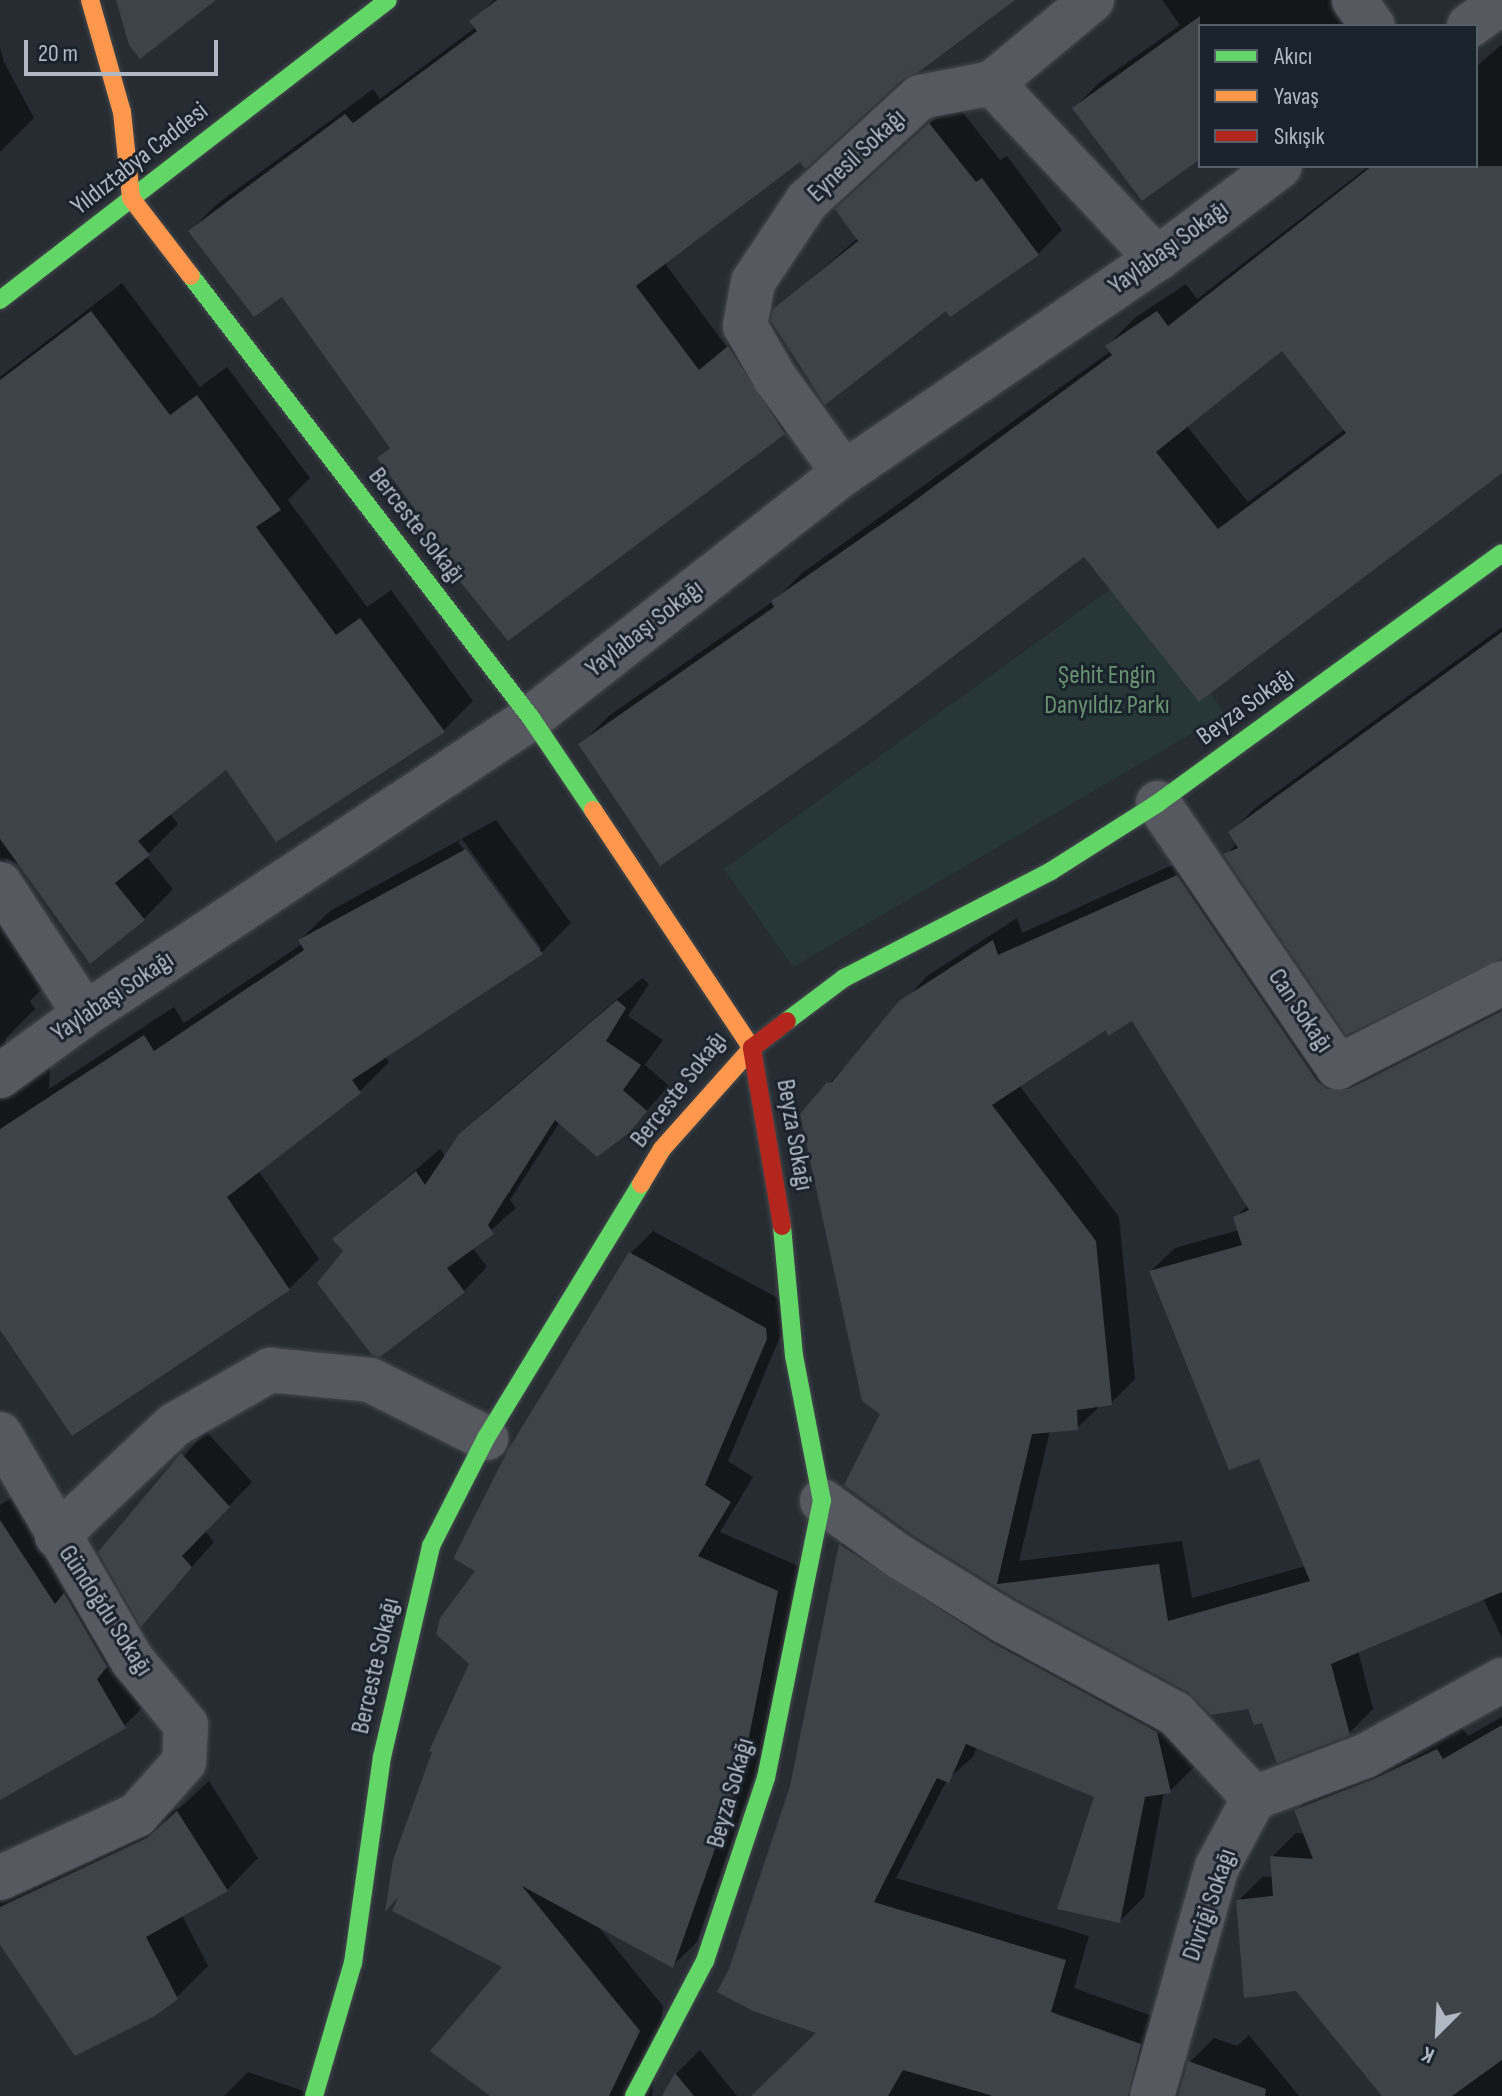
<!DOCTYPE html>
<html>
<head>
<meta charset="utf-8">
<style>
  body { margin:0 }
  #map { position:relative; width:1502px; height:2096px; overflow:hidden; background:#262c32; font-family:"Sofia Sans Condensed",sans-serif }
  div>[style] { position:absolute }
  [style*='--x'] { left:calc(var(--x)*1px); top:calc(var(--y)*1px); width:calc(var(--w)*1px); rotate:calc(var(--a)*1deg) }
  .green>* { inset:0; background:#273738 }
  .shadow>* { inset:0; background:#0007 }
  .building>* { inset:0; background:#3e4348 }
  .roads { filter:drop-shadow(0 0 2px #44484c) drop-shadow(0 0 2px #44484c) }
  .street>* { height:44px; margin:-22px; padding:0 22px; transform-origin:22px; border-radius:22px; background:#565a60 }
  .fast>* { height:18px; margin:-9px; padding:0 9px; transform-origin:9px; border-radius:9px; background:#63d668 }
  .slow>* { height:18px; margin:-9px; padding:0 9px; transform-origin:9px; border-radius:9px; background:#ff974d }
  .jam>* { height:18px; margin:-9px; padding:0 9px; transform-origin:9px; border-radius:9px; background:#b3261e }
  span { translate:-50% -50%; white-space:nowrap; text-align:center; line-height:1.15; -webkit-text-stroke:6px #1a222b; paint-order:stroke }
  .street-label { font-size:26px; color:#afb8c3 }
  .park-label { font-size:26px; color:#699271 }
  .legend { position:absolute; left:1198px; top:24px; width:280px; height:144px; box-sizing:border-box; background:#1a222b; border:2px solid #565e68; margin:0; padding:10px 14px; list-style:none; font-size:24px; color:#afb8c3 }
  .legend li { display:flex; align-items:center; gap:16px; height:40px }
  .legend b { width:40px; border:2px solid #565e68 }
  .north { position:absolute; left:1398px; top:1992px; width:80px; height:80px; -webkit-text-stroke:6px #1a222b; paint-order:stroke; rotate:204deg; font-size:22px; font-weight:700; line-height:32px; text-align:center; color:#afb8c3 }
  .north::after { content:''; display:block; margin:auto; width:28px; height:36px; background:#afb8c3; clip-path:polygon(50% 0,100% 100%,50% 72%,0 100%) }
  .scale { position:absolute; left:24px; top:40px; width:194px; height:36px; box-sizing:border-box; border:4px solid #afb8c3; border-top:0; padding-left:10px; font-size:24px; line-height:28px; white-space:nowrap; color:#afb8c3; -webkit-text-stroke:6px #1a222b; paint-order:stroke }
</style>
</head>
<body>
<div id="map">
  <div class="green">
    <i style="clip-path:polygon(1127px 577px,1225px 714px,793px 967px,724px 869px)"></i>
  </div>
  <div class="shadow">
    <i style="clip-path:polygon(494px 0,1012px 0,902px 77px,664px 262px,726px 346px,755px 322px,810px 407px,784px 433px,419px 512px,379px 458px,391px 446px,282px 295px,190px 231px,217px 204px,373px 89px,380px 99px,476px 27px,472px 22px)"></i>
    <i style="clip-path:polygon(1162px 0,1360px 0,1352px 26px,1200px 26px,1200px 156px,1074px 108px,1100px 82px,1180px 25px)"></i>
    <i style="clip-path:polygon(evenodd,1502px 44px,1502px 472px,1200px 700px,1085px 554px,581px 744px,610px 715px,775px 600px,802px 573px,1111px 351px,1107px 346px,1136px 317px,1186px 284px,1197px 299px,1369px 166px,1476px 166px,1476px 67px,1502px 44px,1282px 349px,1345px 429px,1248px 502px,1186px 425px,1282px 349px)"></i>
    <i style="clip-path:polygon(0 47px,4px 62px,34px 118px,0 152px)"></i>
    <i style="clip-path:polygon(954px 101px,1000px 160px,1007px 156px,1062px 230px,1038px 254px,951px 314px,947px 308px,775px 310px,858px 238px,861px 186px)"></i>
    <i style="clip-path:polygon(evenodd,122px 283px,200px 387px,227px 367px,310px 478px,288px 500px,367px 607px,391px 590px,473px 701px,444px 730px,226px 767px,169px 813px,178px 824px,146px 856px,173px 889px,144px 919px,5px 858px,53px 978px,30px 1001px,35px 1009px,6px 1038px,4px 1047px,50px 1064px,49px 1089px,174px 1007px,184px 1023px,302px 944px,300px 940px,330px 911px,496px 820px,571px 923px,542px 952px,385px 1056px,389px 1062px,359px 1092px,258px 1170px,319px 1259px,289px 1289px,0 1327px,0 377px,122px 283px,462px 839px,542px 949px,537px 949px,458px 842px,462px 839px)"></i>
    <i style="clip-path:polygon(1502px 627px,1502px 956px,1226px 855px,1237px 843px,1231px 832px,1255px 808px)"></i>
    <i style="clip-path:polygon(evenodd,1201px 852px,1341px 1057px,1502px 1001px,1502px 1638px,1483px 1598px,1358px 1651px,1373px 1709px,1349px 1733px,1263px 1721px,1250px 1707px,1189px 1690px,1018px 1598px,915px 1535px,883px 1413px,828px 1085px,927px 976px,1017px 918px,1022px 933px,1201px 852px,1133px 1018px,1248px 1205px,1235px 1218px,1239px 1230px,1175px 1248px,1151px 1271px,1260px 1456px,1306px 1566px,1192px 1598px,1182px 1541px,1019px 1561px,1050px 1431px,1077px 1428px,1101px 1405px,1111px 1403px,1135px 1379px,1119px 1217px,1019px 1085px,1107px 1027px,1133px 1018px)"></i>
    <i style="clip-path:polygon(642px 978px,649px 984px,628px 1016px,663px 1040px,645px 1065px,669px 1086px,629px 1130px,560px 1122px,510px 1200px,516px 1208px,472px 1247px,487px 1267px,464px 1291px,346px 1251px,335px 1239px,440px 1149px,446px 1157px,461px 1135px,485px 1111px)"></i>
    <i style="clip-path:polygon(653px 1231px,789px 1304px,790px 1313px,728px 1461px,753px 1477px,720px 1532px,801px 1567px,765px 1746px,697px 1942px,673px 1965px,596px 1924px,663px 2006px,652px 2096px,493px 2096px,505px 1966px,472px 1664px,478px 1570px,629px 1255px)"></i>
    <i style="clip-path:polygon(206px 1431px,252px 1482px,205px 1531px,214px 1542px,142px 1623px,100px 1552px)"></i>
    <i style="clip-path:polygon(21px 1492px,148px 1702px,124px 1726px,0 1796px,0 1505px)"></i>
    <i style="clip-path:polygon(864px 1521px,1180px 1708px,1194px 1767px,1170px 1791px,1164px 1792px,1144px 1897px,1120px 1921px,1096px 1796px,977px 1747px,973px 1757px,947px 1780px,896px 1878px,1089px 1936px,1074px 1988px,1164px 2020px,1168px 2096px,752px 2096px,819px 2032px,730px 1970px,792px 1786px,841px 1545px)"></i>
    <i style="clip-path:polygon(1502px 1717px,1502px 2096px,1385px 2096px,1238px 1901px,1262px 1877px,1274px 1876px,1272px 1857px,1296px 1833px,1306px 1834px,1297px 1810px,1320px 1786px,1461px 1726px,1468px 1736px)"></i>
    <i style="clip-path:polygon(209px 1781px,258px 1858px,227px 1890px,182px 1915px,208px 1966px,177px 1997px,0 1941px,0 1901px,15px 1886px,181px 1807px)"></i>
    <i style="clip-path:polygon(1249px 2035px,1299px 2096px,1178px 2096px,1190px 2062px,1214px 2038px,1237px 2046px)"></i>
    <i style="clip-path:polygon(700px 2050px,737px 2096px,665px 2096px,676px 2074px)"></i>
    <i style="clip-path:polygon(248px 2072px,306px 2092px,305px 2096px,224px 2096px)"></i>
  </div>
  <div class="building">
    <i style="clip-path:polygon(116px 0,216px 0,140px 59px,129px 45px)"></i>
    <i style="clip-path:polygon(497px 0,1015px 0,920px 71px,903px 79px,805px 169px,800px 162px,636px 286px,699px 370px,728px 346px,785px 434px,508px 641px,409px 518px,417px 512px,377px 458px,390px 448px,282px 297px,254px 317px,188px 231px,345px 114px,353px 123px,477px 31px,469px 21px)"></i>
    <i style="clip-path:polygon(1200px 16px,1200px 159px,1142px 201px,1072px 108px)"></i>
    <i style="clip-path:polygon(929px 123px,976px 182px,982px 178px,1039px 255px,950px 317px,946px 311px,825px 405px,771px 321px,773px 309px,858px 241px,835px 209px)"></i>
    <i style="clip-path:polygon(evenodd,1372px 166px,1502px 166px,1502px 473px,1199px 702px,1084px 557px,863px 725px,660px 866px,578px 744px,774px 607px,771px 601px,906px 507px,1112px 355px,1105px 346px,1157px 311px,1168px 326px,1372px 166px,1282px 351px,1346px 433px,1218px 529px,1156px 452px,1282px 351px)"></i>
    <i style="clip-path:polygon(91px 311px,170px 415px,197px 395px,281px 510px,256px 527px,336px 635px,360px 618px,445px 732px,276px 842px,226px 770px,138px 841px,150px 855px,115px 883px,145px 920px,90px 964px,0 839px,0 380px)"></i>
    <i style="clip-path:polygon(1502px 632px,1502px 958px,1346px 1035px,1223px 854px,1238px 848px,1228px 832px)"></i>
    <i style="clip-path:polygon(466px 849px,543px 954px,352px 1080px,361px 1093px,227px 1197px,290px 1290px,72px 1436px,0 1330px,0 1129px,144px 1035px,154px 1051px,304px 950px,298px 940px)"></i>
    <i style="clip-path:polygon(evenodd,1177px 875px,1317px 1081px,1327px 1089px,1349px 1089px,1502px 1011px,1502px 1592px,1331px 1664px,1350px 1735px,1277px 1763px,1262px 1723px,1254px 1725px,1248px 1709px,1211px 1715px,1188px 1692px,1016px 1599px,914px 1536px,844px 1485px,880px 1414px,862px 1401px,800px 1114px,826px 1083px,832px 1082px,899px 1001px,993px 940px,998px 955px,1177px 875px,1132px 1021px,1249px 1210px,1233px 1217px,1242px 1245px,1149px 1271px,1229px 1470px,1259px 1459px,1310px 1581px,1168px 1621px,1159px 1564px,997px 1584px,1032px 1434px,1078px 1430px,1077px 1410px,1112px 1405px,1096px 1241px,992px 1105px,1106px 1030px,1108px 1036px,1132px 1021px)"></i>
    <i style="clip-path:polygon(617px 1000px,626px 1008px,606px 1041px,641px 1065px,623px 1090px,647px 1111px,630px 1132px,597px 1157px,555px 1120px,488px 1225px,494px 1234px,447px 1268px,465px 1292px,380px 1357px,372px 1355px,317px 1283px,343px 1251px,332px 1239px,416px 1171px,425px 1185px,459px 1134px)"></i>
    <i style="clip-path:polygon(629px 1252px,766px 1328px,767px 1339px,705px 1485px,731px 1502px,698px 1556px,778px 1591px,742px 1772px,673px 1968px,522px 1886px,640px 2031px,609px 2096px,490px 2096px,430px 2051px,502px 1967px,392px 1911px,398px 1897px,385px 1912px,393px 1860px,432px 1752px,429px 1751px,469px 1664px,436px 1634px,440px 1618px,475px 1571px,454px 1559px,455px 1555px,508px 1450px)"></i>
    <i style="clip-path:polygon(181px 1453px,230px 1507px,182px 1556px,192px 1567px,141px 1627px,98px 1552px)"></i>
    <i style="clip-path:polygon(0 1520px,55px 1604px,64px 1593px,107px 1667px,97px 1679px,126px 1728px,0 1800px)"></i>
    <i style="clip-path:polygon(839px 1544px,991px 1642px,1157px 1732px,1171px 1793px,1145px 1797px,1120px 1923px,1057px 1909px,1094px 1797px,966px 1744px,949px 1783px,937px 1778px,874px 1902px,1066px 1960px,1051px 2012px,1141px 2044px,1128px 2096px,993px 2096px,903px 2070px,888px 2096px,751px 2096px,816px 2033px,753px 2011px,717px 1992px,729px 1969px,790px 1786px)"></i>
    <i style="clip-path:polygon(1502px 1725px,1502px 2060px,1452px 2096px,1382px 2096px,1296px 1991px,1244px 1998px,1236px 1900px,1273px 1896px,1270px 1856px,1313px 1859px,1294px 1810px,1374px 1779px,1437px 1749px,1443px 1759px)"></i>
    <i style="clip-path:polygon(177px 1811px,228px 1891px,146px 1937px,178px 1999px,155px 2016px,75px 2056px,0 1945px,0 1907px,147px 1838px)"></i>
    <i style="clip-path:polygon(1188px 2061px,1266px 2089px,1265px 2096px,1178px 2096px)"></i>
    <i style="clip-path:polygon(675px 2073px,694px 2096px,662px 2096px)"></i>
  </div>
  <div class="roads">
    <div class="street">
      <i style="--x:1354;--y:0;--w:32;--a:54"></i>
      <i style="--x:1469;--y:26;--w:41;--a:-36"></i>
      <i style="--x:992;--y:83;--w:241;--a:46.8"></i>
      <i style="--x:844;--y:473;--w:117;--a:-126"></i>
      <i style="--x:775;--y:378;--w:60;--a:-120"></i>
      <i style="--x:745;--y:326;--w:45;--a:-79.7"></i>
      <i style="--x:753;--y:282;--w:97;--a:-56.3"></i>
      <i style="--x:807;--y:201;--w:154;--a:-42.6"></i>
      <i style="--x:920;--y:97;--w:73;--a:-11"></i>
      <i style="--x:992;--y:83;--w:130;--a:-39.7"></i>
      <i style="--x:1158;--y:803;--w:320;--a:55.7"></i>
      <i style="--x:1338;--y:1067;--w:184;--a:-27.1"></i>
      <i style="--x:0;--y:884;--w:155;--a:56.8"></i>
      <i style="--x:0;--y:1076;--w:105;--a:-36.1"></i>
      <i style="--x:85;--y:1014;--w:535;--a:-33.57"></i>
      <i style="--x:531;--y:718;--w:397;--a:-38.1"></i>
      <i style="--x:844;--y:473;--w:379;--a:-34.4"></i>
      <i style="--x:1157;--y:259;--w:154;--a:-37.1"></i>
      <i style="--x:0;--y:1434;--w:262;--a:59.7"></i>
      <i style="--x:132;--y:1660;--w:85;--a:50.3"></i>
      <i style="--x:186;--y:1725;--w:37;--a:93"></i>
      <i style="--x:184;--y:1762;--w:71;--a:131.6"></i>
      <i style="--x:137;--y:1815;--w:151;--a:155.3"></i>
      <i style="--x:822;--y:1501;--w:96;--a:35.7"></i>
      <i style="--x:900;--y:1557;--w:122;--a:31.6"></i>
      <i style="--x:1004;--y:1621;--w:196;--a:28.4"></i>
      <i style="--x:1176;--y:1714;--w:115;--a:47.1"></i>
      <i style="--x:57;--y:1536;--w:161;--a:-43.5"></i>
      <i style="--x:174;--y:1425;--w:111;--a:-29.8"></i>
      <i style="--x:270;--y:1370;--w:100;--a:5.7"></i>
      <i style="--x:370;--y:1380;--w:130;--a:26.6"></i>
      <i style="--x:1152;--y:2096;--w:238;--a:-74.2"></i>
      <i style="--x:1217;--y:1867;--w:78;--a:-61.8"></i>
      <i style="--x:1254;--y:1798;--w:119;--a:-20.7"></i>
      <i style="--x:1365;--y:1756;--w:157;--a:-29"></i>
    </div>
    <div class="fast">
      <i style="--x:191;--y:276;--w:558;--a:52.43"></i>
      <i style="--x:531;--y:718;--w:111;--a:56"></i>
      <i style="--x:0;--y:300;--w:490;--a:-37.7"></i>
      <i style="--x:787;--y:1021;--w:71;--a:-37"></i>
      <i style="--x:844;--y:978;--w:233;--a:-27.3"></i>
      <i style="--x:1051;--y:871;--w:127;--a:-32.4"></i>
      <i style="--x:1158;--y:803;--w:425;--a:-36"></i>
      <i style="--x:314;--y:2096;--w:139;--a:-73.7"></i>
      <i style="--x:353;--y:1963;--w:208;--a:-82"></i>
      <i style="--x:382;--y:1757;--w:217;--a:-76.9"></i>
      <i style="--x:431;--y:1546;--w:121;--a:-63"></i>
      <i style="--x:486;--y:1438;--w:298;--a:-58.6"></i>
      <i style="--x:634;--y:2096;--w:153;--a:-62.3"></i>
      <i style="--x:705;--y:1961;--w:193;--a:-71.6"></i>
      <i style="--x:766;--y:1778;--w:283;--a:-78.6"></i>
      <i style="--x:822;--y:1501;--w:148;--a:-100.9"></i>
      <i style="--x:794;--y:1356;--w:131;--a:-95.3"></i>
    </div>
    <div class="slow">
      <i style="--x:90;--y:0;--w:116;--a:74.1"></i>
      <i style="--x:122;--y:112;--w:86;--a:84"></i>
      <i style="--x:131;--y:198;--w:98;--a:52.4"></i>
      <i style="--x:593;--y:810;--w:286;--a:56.3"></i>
      <i style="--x:752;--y:1048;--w:135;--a:131.7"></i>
      <i style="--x:662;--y:1149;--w:41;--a:121"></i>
    </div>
    <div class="jam">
      <i style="--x:782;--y:1226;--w:181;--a:-99.6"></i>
      <i style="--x:752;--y:1048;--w:44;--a:-37.6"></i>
    </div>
  </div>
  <div class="street-label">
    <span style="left:857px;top:156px;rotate:-43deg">Eynesil Sokağı</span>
    <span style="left:140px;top:159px;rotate:-38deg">Yıldıztabya Caddesi</span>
    <span style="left:1169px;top:248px;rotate:-36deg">Yaylabaşı Sokağı</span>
    <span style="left:416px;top:526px;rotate:52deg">Berceste Sokağı</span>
    <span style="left:645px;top:629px;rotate:-38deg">Yaylabaşı Sokağı</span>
    <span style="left:1246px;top:707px;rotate:-36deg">Beyza Sokağı</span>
    <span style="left:113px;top:997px;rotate:-34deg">Yaylabaşı Sokağı</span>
    <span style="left:1300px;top:1011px;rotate:56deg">Can Sokağı</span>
    <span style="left:679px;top:1090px;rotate:-52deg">Berceste Sokağı</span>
    <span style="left:794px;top:1135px;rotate:80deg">Beyza Sokağı</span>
    <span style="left:105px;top:1611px;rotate:57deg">Gündoğdu Sokağı</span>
    <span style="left:376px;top:1666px;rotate:-77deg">Berceste Sokağı</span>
    <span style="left:731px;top:1793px;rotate:-74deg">Beyza Sokağı</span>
    <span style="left:1210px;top:1905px;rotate:-71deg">Divriği Sokağı</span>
  </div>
  <div class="park-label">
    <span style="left:1107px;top:691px">Şehit Engin<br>Danyıldız Parkı</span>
  </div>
  <ul class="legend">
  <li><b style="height:10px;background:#63d668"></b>Akıcı</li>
  <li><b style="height:10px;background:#ff974d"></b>Yavaş</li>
  <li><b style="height:10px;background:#b3261e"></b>Sıkışık</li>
  </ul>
  <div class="north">K</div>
  <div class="scale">20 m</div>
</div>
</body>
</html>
